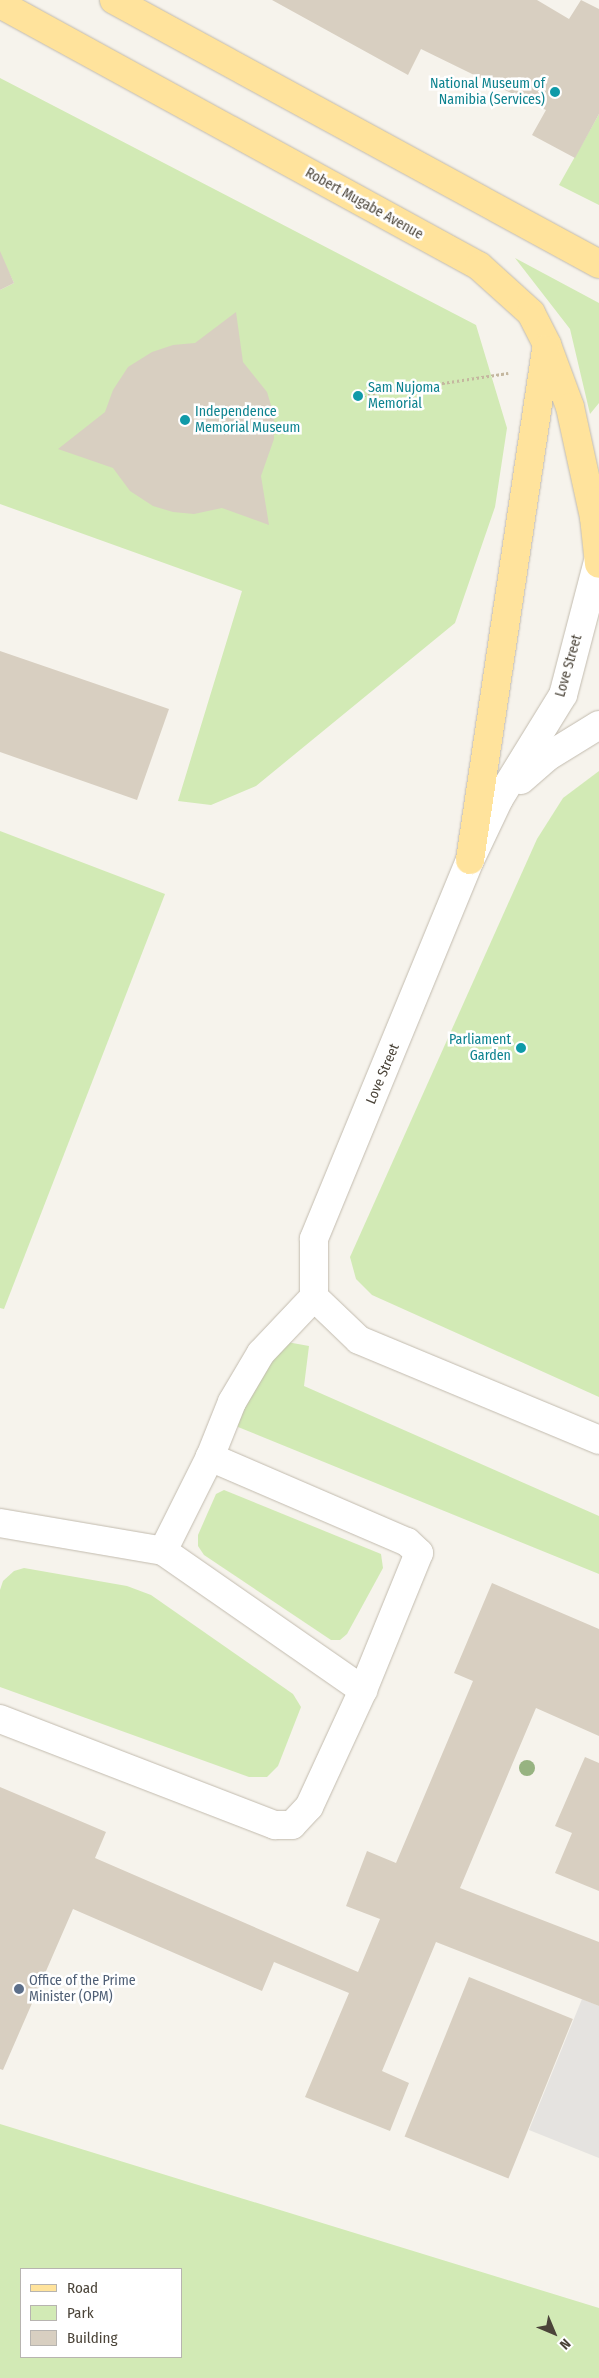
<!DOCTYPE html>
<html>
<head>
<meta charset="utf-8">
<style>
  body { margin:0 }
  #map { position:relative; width:599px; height:2378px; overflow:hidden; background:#f6f3ec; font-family:"Fira Sans Condensed",sans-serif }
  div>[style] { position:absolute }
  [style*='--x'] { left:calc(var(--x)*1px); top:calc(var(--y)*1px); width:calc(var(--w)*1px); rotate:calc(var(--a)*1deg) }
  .green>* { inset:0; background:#d2eab5 }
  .parking>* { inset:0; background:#e5e3e0 }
  .building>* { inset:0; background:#d8cfc1; transform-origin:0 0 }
  .path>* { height:3px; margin-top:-1.5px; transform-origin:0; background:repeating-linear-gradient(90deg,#c4b79f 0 2.5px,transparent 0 5px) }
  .roads { filter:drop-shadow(0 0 1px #c2bbae) drop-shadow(0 0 1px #c2bbae) }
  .minor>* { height:28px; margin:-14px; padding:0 14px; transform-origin:14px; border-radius:14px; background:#fff }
  .major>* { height:28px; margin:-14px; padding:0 14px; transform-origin:14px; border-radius:14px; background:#ffe39c }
  .trees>* { width:16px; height:16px; margin:-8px; border-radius:50%; background:#97b381 }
  .dots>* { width:14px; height:14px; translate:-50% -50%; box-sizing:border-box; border:2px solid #fff; border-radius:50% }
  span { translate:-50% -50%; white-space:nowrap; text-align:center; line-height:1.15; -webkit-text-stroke:5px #fff; paint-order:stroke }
  .culture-label { font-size:14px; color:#0d838f }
  .right { translate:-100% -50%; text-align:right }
  .left { translate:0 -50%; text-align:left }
  .street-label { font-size:14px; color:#4b4439 }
  .service-label { font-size:14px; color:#4e5e75 }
  .legend { position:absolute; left:20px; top:2268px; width:162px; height:90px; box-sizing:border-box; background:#fff; border:1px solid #b7b4b0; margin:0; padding:6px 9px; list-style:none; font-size:15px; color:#4b4439 }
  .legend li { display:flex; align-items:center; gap:10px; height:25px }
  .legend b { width:25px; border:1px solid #b7b4b0 }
  .north { position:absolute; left:529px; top:2308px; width:50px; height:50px; -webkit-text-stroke:4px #fff; paint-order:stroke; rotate:135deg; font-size:14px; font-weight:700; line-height:20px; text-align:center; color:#4b4439 }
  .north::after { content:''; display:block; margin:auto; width:18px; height:22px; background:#4b4439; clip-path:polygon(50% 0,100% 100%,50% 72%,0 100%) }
</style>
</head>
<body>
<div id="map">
  <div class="green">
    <i style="clip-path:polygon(0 78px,476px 325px,507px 428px,495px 507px,455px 623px,256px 786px,211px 805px,178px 801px,242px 591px,0 504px,0 290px,14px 283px,0 254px)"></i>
    <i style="clip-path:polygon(599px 114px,599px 205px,559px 185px)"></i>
    <i style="clip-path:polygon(515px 258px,599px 303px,599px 403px,590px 414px,570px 329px)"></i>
    <i style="clip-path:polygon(599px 771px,599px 1397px,372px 1295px,356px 1279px,350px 1257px,537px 839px,563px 798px)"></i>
    <i style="clip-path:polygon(0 831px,165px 894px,4px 1309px,0 1308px)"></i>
    <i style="clip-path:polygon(287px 1342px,309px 1346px,304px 1386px,599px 1516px,599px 1574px,238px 1427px,235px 1401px)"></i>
    <i style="clip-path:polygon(224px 1490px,381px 1554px,383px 1568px,347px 1634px,340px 1640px,331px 1640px,204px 1555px,198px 1546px,198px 1535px,216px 1494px)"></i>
    <i style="clip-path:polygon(24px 1568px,127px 1586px,151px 1595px,293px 1694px,301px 1707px,278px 1766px,267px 1777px,249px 1777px,0 1687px,0 1590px,3px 1581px,14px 1571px)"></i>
    <i style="clip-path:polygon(evenodd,0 2124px,599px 2308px,599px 2378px,0 2378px,0 2124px,21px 2269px,181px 2269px,181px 2357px,21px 2357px,21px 2269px)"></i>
  </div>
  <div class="parking">
    <i style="clip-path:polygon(582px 1999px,599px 2006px,599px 2158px,529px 2130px)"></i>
  </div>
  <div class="building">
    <i style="clip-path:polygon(272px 0,537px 0,569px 19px,581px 0,599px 9px,599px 114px,575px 158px,532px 135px,546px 110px,421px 49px,408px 75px)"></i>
    <i style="clip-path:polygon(0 251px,14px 283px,0 290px)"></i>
    <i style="clip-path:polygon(236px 312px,243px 362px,267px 392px,274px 415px,274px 439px,261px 476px,269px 525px,222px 508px,194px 514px,173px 512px,153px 506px,130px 491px,113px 468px,58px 449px,105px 412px,113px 390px,128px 367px,152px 352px,173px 345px,195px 343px)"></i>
    <i style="clip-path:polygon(0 651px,169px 709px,137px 800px,0 752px)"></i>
    <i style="clip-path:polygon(492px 1583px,599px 1629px,599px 1736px,536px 1708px,460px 1888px,599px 1942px,599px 2006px,436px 1942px,382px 2071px,409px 2083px,390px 2131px,305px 2097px,349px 1993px,274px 1962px,262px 1991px,73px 1909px,3px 2070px,0 2069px,0 1787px,106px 1832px,95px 1858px,358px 1972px,380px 1919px,346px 1906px,367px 1851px,396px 1863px,473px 1681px,454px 1673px)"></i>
    <i style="clip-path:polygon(585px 1757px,599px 1763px,599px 1891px,555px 1873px,572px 1833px,555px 1826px)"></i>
    <i style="left:469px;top:1977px;width:112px;height:172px;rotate:22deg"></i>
  </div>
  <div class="path">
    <i style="--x:358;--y:396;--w:152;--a:-8.7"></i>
  </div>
  <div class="roads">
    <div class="minor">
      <i style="--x:598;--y:561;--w:138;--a:104.6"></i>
      <i style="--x:563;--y:695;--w:122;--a:121.6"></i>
      <i style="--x:499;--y:799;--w:68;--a:115.4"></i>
      <i style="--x:470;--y:860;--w:410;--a:112.4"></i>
      <i style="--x:314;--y:1239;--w:58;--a:90"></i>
      <i style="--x:314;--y:1297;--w:62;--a:43.7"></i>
      <i style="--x:359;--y:1340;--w:260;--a:22.6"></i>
      <i style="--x:521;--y:780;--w:35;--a:-41"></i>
      <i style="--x:547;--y:757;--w:61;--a:-31.6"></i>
      <i style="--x:0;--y:1523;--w:165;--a:9.7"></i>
      <i style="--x:163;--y:1551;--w:244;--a:34.8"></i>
      <i style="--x:163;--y:1551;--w:105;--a:-63.4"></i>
      <i style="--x:0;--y:1719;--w:295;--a:21.1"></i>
      <i style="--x:275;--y:1825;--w:17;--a:0"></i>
      <i style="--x:292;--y:1825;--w:25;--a:-47"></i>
      <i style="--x:309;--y:1807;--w:129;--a:-65.2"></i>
      <i style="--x:363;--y:1690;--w:148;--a:-67.8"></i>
      <i style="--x:419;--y:1553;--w:16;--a:-137"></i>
      <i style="--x:407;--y:1542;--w:215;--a:-156.7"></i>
      <i style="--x:210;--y:1457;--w:59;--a:-68.2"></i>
      <i style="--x:232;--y:1402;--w:57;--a:-59.4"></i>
      <i style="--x:261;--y:1353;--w:77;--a:-46.6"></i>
    </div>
    <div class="major">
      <i style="--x:114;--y:0;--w:552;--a:28.56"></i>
      <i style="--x:0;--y:4;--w:546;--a:28.68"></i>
      <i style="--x:479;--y:266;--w:70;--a:42.1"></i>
      <i style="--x:531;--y:313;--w:36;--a:63"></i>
      <i style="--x:547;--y:345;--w:66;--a:69.6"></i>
      <i style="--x:570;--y:407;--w:113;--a:77.7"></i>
      <i style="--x:599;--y:501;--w:17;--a:107"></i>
      <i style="--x:594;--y:517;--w:47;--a:83.9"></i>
      <i style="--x:470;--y:860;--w:516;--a:-81.52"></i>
    </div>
  </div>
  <div class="trees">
    <i style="left:527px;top:1768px"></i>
  </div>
  <div class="dots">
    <i style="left:555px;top:92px;background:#0f9aa8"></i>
    <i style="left:358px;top:396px;background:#0f9aa8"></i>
    <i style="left:185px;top:420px;background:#0f9aa8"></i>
    <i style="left:521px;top:1048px;background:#0f9aa8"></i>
    <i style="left:19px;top:1989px;background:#5c6f8a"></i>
  </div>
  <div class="culture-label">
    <span class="right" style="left:545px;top:92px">National Museum of<br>Namibia (Services)</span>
    <span class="left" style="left:368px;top:396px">Sam Nujoma<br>Memorial</span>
    <span class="left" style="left:195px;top:420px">Independence<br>Memorial Museum</span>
    <span class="right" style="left:511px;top:1048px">Parliament<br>Garden</span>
  </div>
  <div class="street-label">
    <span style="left:364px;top:204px;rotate:29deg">Robert Mugabe Avenue</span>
    <span style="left:569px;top:666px;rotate:-74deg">Love Street</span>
    <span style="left:383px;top:1074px;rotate:-67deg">Love Street</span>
  </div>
  <div class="service-label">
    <span class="left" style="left:29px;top:1989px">Office of the Prime<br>Minister (OPM)</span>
  </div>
  <ul class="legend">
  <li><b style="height:6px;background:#ffe39c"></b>Road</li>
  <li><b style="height:14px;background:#d2eab5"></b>Park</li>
  <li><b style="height:14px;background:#d8cfc1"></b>Building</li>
  </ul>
  <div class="north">N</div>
</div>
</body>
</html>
